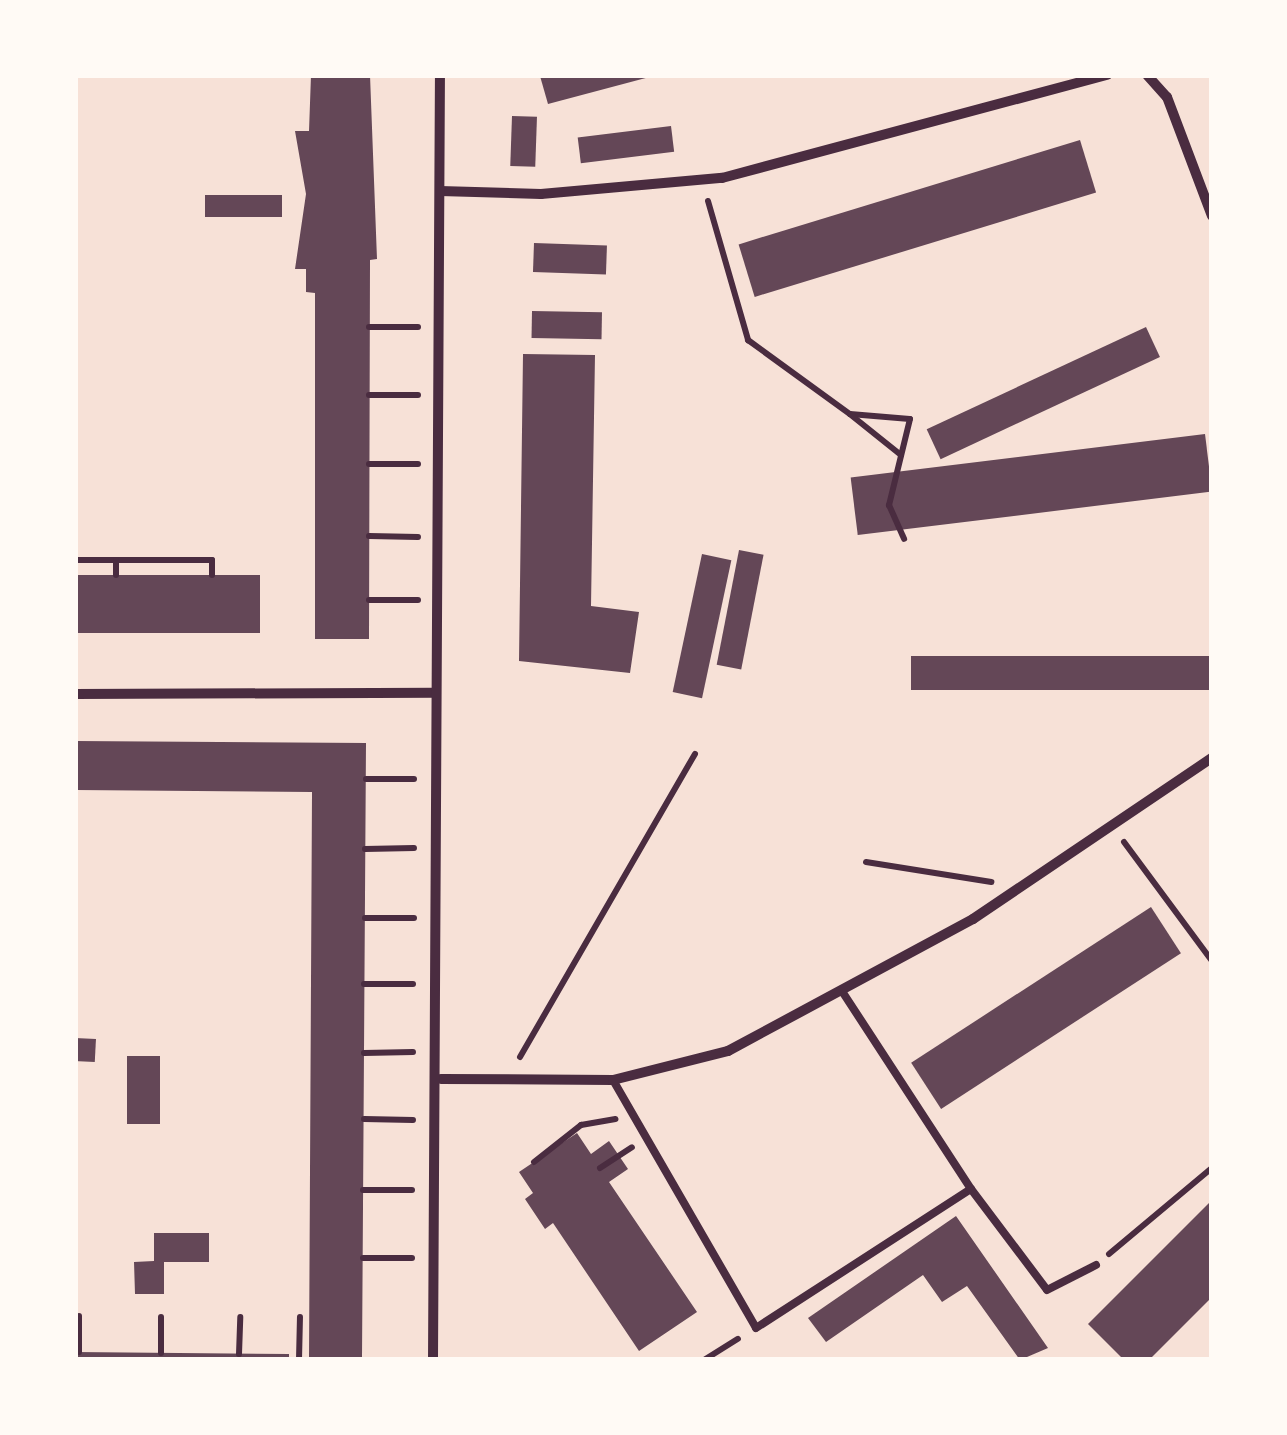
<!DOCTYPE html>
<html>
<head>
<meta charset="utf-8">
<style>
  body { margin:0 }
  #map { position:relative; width:1287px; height:1435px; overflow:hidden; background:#f7e1d7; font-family:Montserrat,sans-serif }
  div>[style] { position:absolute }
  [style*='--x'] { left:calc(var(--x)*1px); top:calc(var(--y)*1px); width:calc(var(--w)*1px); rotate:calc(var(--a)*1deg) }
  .building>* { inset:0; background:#644757; transform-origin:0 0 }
  .path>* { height:6px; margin:-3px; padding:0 3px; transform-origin:3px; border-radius:3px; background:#4a2c40 }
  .service>* { height:8px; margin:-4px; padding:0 4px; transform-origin:4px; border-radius:4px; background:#4a2c40 }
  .minor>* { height:10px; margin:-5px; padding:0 5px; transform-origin:5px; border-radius:5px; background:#4a2c40 }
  span { translate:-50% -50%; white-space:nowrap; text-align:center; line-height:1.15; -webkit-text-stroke:10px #fffaf5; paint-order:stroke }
  .frame { position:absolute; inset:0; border:78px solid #fffaf5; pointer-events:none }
</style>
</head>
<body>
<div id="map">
  <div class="building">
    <i style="clip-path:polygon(311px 75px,370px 75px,377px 259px,370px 260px,369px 639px,315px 639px,315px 293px,306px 292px,306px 269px,295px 269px,306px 194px,295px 131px,309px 131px)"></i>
    <i style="clip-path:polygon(657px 75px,548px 104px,540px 76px,546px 75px)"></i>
    <i style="left:512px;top:116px;width:25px;height:50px;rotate:2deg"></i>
    <i style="left:671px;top:126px;width:26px;height:94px;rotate:83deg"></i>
    <i style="left:1080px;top:140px;width:55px;height:357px;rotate:73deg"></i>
    <i style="left:205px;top:195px;width:77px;height:22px"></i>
    <i style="left:534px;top:243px;width:73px;height:29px;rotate:2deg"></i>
    <i style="left:532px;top:311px;width:70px;height:27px;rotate:1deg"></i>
    <i style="left:1146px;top:327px;width:33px;height:242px;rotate:65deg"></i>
    <i style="clip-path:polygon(523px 354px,595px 355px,591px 606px,639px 612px,630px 673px,519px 661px)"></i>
    <i style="left:1205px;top:434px;width:58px;height:357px;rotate:83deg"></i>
    <i style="left:739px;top:550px;width:25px;height:117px;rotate:11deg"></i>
    <i style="left:702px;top:554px;width:30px;height:141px;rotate:12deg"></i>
    <i style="left:75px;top:575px;width:185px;height:58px"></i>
    <i style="left:1212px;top:656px;width:34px;height:301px;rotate:90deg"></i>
    <i style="clip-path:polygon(75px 741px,366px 743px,362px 1360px,309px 1360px,312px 792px,75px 790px)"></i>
    <i style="left:1151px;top:907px;width:55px;height:286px;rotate:57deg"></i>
    <i style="left:75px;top:1038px;width:21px;height:23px;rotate:3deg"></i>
    <i style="left:127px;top:1056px;width:33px;height:68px"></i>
    <i style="clip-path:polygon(577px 1133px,591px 1154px,609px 1141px,628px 1169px,609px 1182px,697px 1312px,639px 1351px,553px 1223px,545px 1229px,525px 1199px,533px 1193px,519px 1172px)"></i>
    <i style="clip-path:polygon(1212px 1200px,1212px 1297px,1149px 1360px,1124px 1360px,1088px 1324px)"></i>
    <i style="clip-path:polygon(956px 1216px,1048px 1348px,1020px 1360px,967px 1286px,942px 1302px,923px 1275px,826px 1342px,808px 1318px)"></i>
    <i style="clip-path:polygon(154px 1233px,209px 1233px,209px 1262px,164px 1262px,164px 1294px,135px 1294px,134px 1262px,154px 1261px)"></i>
    <i style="clip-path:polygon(75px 1352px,289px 1354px,289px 1360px,75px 1360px)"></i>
  </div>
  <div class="path">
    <i style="--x:708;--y:201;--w:145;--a:73.9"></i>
    <i style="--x:748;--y:340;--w:126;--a:36"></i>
    <i style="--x:850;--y:414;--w:60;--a:4.8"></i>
    <i style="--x:910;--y:419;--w:89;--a:103.7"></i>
    <i style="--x:889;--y:505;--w:37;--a:66"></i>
    <i style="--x:369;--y:327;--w:49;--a:0"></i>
    <i style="--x:369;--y:395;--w:49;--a:0"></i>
    <i style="--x:851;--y:415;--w:64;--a:38.7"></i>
    <i style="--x:369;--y:464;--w:49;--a:0"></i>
    <i style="--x:369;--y:536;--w:49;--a:1.2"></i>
    <i style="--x:75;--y:560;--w:137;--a:0"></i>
    <i style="--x:212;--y:560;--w:15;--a:90"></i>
    <i style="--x:116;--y:575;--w:15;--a:-90"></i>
    <i style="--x:369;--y:600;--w:49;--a:0"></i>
    <i style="--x:366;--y:779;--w:48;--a:0"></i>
    <i style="--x:1124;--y:842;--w:148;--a:53.5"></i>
    <i style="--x:365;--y:849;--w:49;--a:-1.2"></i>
    <i style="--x:866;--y:862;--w:127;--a:9.1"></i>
    <i style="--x:365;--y:918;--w:49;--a:0"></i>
    <i style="--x:364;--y:984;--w:49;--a:0"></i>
    <i style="--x:364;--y:1053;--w:49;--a:-1.2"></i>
    <i style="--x:520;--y:1057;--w:350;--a:-60"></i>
    <i style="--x:364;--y:1119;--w:49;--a:1.2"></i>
    <i style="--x:534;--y:1162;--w:60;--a:-38.2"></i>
    <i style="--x:581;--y:1125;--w:35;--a:-10"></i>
    <i style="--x:600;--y:1168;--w:38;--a:-33"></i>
    <i style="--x:363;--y:1190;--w:49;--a:0"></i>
    <i style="--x:1109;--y:1254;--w:134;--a:-39.9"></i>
    <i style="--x:363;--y:1258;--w:49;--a:0"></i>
    <i style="--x:79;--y:1352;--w:36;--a:-90"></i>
    <i style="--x:161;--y:1353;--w:36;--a:-90"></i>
    <i style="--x:239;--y:1354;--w:37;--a:-88"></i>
    <i style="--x:299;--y:1360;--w:43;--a:-88.7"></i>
    <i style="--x:704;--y:1360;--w:40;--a:-32"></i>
  </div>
  <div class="service">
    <i style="--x:613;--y:1080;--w:286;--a:60"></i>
    <i style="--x:756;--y:1328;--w:256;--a:-32.9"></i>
    <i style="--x:971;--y:1189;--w:233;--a:-123.1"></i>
    <i style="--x:971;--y:1189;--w:126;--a:53"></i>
    <i style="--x:1047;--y:1290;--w:55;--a:-27"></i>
  </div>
  <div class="minor">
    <i style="--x:1147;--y:75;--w:30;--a:48"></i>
    <i style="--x:1167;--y:97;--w:127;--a:69.3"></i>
    <i style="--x:440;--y:191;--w:101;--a:1.7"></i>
    <i style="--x:541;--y:194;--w:182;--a:-5.1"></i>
    <i style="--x:722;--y:178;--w:399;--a:-15"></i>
    <i style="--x:75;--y:694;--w:360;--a:-0.2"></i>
    <i style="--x:441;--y:1079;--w:172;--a:0.3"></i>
    <i style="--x:613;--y:1080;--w:119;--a:-14.2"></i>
    <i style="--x:728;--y:1051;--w:278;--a:-28.3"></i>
    <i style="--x:973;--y:919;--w:288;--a:-34"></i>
    <i style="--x:433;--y:1360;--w:1285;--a:-89.69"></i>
  </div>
  <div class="frame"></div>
</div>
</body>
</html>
